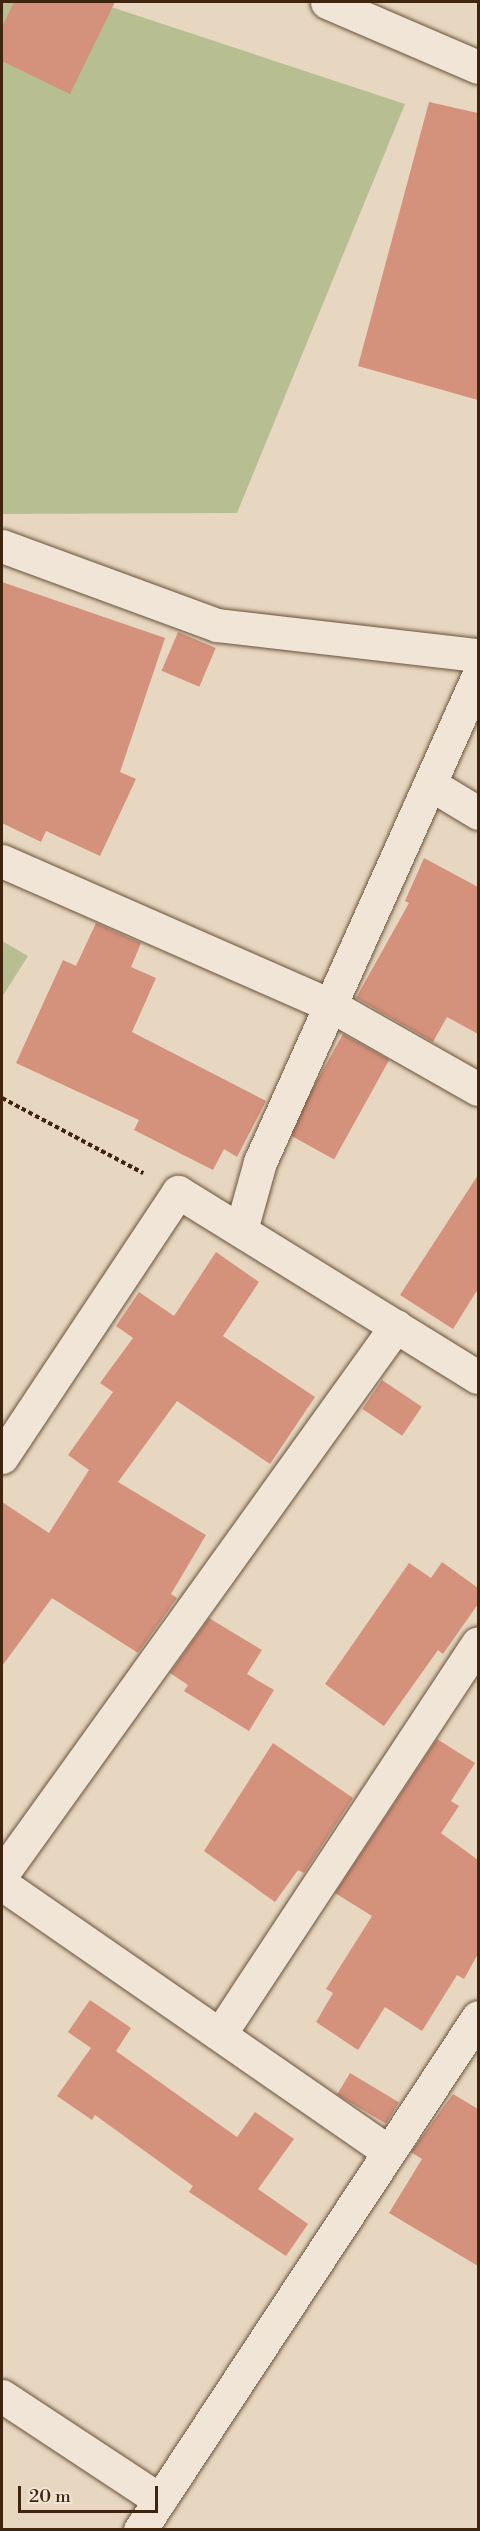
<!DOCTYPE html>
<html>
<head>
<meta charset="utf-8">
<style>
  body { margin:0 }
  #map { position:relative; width:480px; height:2531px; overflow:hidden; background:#e8d7c0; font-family:"Libre Bodoni",serif }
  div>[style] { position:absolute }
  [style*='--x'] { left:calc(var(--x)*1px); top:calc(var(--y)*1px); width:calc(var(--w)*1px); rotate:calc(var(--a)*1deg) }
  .green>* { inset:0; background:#b7be91 }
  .building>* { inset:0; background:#d4917c; transform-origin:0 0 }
  .path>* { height:4px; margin-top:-2px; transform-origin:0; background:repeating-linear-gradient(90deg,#3f250d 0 4.5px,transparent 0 7.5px) }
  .roads { filter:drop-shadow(0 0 2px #69523a) drop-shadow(0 0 2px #69523a) }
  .street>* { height:33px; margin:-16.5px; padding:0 16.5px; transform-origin:16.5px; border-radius:16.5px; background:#f0e5d6 }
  span { translate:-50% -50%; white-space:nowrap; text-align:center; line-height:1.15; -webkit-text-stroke:4.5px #f0e5d6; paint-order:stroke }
  .frame { position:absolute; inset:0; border:3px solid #3f250d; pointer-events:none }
  .scale { position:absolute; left:18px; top:2486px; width:140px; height:27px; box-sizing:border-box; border:3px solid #3f250d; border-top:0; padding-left:8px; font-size:18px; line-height:21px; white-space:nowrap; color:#3f250d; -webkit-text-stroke:4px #f0e5d6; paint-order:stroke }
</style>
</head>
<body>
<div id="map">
  <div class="green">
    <i style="clip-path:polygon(2px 2px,96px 2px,405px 104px,237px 513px,2px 514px)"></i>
    <i style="clip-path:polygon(2px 941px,28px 956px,2px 997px)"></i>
  </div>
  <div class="building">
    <i style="clip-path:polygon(14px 2px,115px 2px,70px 94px,2px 61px,2px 27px)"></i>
    <i style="clip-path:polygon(429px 102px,478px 113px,478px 400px,358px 366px)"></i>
    <i style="clip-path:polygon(2px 582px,165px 638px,120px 772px,136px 779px,100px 856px,46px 831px,41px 842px,2px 823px)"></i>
    <i style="left:178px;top:632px;width:41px;height:42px;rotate:23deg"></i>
    <i style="clip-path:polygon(424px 858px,478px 887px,478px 1034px,447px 1017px,433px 1042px,356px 998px,409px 903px,405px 901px)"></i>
    <i style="clip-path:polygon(96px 923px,141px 943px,131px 967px,156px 978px,132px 1032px,266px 1101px,237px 1157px,224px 1149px,213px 1170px,134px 1130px,139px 1120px,16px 1063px,63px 960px,76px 966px)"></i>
    <i style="left:343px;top:1034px;width:53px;height:114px;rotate:29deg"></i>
    <i style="clip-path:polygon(478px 1175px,478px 1289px,453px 1329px,400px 1295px)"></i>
    <i style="clip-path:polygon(216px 1252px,259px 1282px,223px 1336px,315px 1397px,270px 1464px,177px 1401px,118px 1482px,206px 1535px,171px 1594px,177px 1598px,138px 1653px,52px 1598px,2px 1666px,2px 1502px,49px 1533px,89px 1470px,68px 1455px,113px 1392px,100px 1383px,133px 1338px,116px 1326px,139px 1292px,174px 1316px)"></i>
    <i style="left:382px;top:1380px;width:48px;height:35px;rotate:34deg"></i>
    <i style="clip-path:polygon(442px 1562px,478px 1588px,478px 1604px,443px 1654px,438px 1650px,384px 1726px,325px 1684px,409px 1563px,431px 1578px)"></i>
    <i style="clip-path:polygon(209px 1618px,262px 1650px,247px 1674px,274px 1690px,249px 1731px,184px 1691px,188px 1685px,170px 1673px)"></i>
    <i style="clip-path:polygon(437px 1739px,475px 1763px,451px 1801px,459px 1806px,441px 1833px,478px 1860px,478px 1954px,464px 1979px,457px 1975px,422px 2031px,385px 2007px,358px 2050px,316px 2022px,333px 1993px,326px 1989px,372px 1916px,335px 1893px)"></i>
    <i style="clip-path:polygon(273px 1743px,353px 1798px,304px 1873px,298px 1870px,275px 1902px,204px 1851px)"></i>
    <i style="clip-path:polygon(90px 2000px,131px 2028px,116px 2051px,237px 2137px,255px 2112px,294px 2139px,258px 2189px,308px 2224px,286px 2256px,189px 2192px,193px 2186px,95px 2115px,92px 2120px,57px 2096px,91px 2048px,68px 2032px)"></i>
    <i style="left:350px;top:2073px;width:57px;height:25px;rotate:31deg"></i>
    <i style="clip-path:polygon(453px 2094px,478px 2109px,478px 2266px,389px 2213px,422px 2159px,411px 2152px)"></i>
  </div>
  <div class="path">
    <i style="--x:2;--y:1098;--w:160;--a:28"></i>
  </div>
  <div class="roads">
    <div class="street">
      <i style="--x:327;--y:2;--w:164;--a:23.3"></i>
      <i style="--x:2;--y:546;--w:229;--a:20.2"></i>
      <i style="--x:217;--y:625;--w:263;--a:6.6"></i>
      <i style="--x:430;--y:784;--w:56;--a:31.1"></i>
      <i style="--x:2;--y:861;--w:358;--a:23.7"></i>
      <i style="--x:330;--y:1005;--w:170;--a:29.6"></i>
      <i style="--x:241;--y:1230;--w:71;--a:-74.4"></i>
      <i style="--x:260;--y:1162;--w:533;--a:-65.84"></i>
      <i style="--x:2;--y:1457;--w:318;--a:-56.4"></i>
      <i style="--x:178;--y:1192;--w:352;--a:31.7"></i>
      <i style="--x:2;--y:1874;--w:675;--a:-54.28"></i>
      <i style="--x:2;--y:1884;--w:469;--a:34.7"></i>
      <i style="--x:220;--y:2034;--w:468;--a:-56.6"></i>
      <i style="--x:2;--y:2396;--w:189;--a:33.4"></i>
      <i style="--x:140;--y:2530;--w:614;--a:-56.62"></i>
    </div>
  </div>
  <div class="frame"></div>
  <div class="scale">20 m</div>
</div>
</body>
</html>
